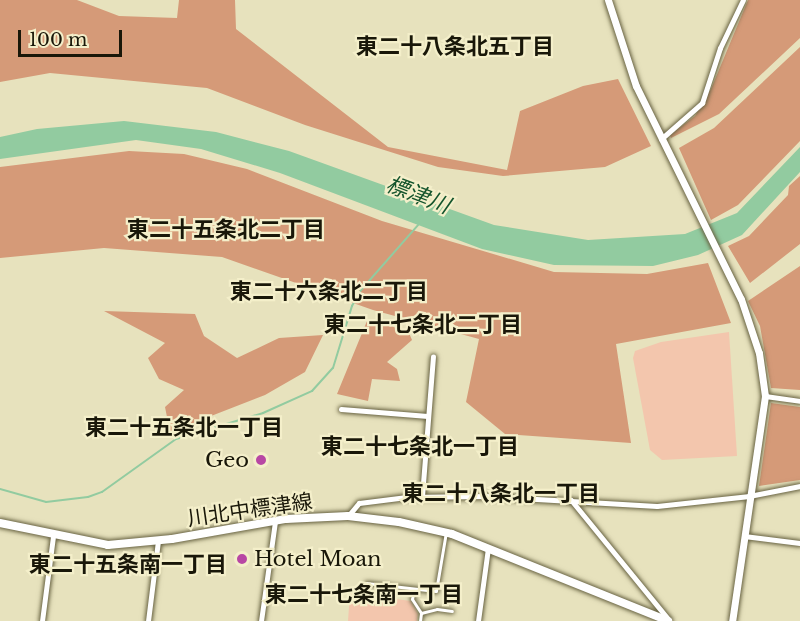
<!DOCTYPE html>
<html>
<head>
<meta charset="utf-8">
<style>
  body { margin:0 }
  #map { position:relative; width:800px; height:621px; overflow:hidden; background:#e7e2bd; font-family:"Libre Baskerville","Noto Sans JP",serif }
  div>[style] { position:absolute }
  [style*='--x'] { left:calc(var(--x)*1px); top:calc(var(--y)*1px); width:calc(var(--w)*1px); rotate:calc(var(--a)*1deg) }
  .green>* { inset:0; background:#f3c6ad }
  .forest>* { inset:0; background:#d59a78 }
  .water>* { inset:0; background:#92cba0 }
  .stream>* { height:2px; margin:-1px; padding:0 1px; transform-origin:1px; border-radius:1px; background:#92cba0 }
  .roads { filter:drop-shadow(0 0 2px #686342) drop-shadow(0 0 2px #686342) }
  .service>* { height:3px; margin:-1.5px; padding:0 1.5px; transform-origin:1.5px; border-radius:1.5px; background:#fff }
  .minor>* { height:5px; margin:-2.5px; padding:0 2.5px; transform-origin:2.5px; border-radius:2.5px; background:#fff }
  .tertiary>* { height:7px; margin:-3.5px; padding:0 3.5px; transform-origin:3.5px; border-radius:3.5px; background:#fff }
  .secondary>* { height:8px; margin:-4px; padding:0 4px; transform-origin:4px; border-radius:4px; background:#fff }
  .dots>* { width:16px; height:16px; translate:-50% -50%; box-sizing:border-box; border:3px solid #f4efca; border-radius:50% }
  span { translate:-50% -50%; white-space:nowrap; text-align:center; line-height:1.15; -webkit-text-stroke:4.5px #f4efca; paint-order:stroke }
  .poi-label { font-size:21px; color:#191709 }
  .right { translate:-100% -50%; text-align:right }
  .left { translate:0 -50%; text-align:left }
  .street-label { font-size:21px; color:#191709 }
  .neighbourhood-label { font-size:22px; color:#191709; font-weight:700 }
  .water-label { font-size:22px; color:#14542c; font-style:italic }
  .scale { position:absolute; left:18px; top:30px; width:104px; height:27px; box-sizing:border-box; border:3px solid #191709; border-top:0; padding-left:8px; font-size:18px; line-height:21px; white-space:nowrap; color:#191709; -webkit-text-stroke:4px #f4efca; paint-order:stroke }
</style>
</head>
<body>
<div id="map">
  <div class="green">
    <i style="clip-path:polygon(729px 332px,737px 456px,662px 460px,650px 450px,633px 358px,635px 351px,661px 342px)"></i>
    <i style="clip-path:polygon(350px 593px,411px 601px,418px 614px,417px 621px,348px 621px)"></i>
  </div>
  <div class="forest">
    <i style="clip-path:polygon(0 0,77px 0,119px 16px,177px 18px,179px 0,235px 0,236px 29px,388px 147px,507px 170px,520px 111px,583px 86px,618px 79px,651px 146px,605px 167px,503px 176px,438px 167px,305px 125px,207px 88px,50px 73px,0 82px)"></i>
    <i style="clip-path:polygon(748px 0,800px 0,800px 38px,719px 114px,671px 138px,670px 135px,695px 116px,711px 89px)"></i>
    <i style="clip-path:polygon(800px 47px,800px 141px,738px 205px,711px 220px,679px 148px,714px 128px)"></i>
    <i style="clip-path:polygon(129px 151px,184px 154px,247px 169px,382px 221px,554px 272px,647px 274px,708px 263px,731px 323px,616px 344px,631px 443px,505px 434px,466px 402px,479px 339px,373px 310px,222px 257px,104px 248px,0 258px,0 167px)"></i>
    <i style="clip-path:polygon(800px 176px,800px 244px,750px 283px,728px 246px,749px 236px,788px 195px,789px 186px)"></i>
    <i style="clip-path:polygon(800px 266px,800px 390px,771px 388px,760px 326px,748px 301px)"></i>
    <i style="clip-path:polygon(104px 311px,195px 314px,204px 336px,237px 358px,279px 338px,323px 335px,305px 372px,265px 395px,170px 432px,165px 407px,184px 390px,159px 379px,148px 358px,165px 343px)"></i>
    <i style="clip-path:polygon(373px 319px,409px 333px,412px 340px,387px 362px,397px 369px,400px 381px,372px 379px,368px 401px,337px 394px,367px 321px)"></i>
    <i style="clip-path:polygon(771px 403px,800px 407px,800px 480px,759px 486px)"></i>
  </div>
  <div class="water">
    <i style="clip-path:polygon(124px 121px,216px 132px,289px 151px,494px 225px,588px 240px,685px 234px,737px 213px,800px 147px,800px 172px,742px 235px,698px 255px,653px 266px,554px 265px,482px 249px,280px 173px,201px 149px,136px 140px,0 159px,0 137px,37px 129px)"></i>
  </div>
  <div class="stream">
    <i style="--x:0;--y:489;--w:48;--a:15.8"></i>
    <i style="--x:46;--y:502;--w:42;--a:-6.8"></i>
    <i style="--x:88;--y:497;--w:15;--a:-20"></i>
    <i style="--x:102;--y:492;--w:91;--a:-35.6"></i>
    <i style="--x:176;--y:439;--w:91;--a:-16.6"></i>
    <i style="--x:263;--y:413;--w:54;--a:-24.2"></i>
    <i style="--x:312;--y:391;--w:31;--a:-48"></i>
    <i style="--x:333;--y:368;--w:65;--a:-73"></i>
    <i style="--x:352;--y:306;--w:18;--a:-61"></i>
    <i style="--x:361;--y:290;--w:88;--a:-48.7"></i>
  </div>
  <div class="roads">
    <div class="service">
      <i style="--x:366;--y:583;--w:70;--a:6.5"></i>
      <i style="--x:436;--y:591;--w:60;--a:-80.4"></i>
      <i style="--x:414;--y:589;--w:10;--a:101"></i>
      <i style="--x:412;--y:599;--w:17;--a:57"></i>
      <i style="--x:421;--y:613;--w:8;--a:97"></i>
      <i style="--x:421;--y:613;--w:16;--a:-14"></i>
      <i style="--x:437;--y:609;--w:15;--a:8"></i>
    </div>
    <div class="minor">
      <i style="--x:661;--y:139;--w:55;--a:-41.3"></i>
      <i style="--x:702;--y:103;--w:58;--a:-71.9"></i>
      <i style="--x:720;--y:48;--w:53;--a:-64.4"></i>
      <i style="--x:765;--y:396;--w:35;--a:8"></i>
      <i style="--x:341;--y:409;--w:87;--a:4.6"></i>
      <i style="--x:422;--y:496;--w:140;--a:-85.5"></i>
      <i style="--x:571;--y:500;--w:155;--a:50.8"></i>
      <i style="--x:348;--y:516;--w:17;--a:-50"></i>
      <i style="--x:359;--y:503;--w:48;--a:-7.1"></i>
      <i style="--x:407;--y:497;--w:78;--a:-0.7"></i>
      <i style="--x:485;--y:496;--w:172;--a:3.3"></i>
      <i style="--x:657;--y:506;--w:93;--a:-6.2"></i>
      <i style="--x:749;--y:496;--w:52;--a:-11.1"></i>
      <i style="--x:744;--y:536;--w:56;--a:7.1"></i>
      <i style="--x:42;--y:621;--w:86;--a:-82.6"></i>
      <i style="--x:148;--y:621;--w:81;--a:-82.9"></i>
      <i style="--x:261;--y:621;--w:101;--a:-82"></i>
      <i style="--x:478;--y:621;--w:74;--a:-82.2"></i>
    </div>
    <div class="tertiary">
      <i style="--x:608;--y:0;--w:90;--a:72"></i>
      <i style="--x:636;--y:86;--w:237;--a:63.8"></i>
      <i style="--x:741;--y:299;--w:57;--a:71.6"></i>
      <i style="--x:759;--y:353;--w:43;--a:82.1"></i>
      <i style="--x:765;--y:396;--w:227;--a:98.3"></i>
    </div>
    <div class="secondary">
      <i style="--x:0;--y:523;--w:110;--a:11.5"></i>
      <i style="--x:108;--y:545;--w:64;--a:-5.4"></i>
      <i style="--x:172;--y:539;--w:116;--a:-10"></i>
      <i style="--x:286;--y:519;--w:62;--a:-2.8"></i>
      <i style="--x:348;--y:516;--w:51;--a:6.7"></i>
      <i style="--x:399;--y:522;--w:54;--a:12.8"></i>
      <i style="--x:452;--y:534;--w:233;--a:21.9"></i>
    </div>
  </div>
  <div class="dots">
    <i style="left:261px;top:460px;background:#b847a4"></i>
    <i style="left:242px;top:559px;background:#b847a4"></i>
  </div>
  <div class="poi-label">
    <span class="right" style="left:249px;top:460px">Geo</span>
    <span class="left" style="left:254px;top:559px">Hotel Moan</span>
  </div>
  <div class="street-label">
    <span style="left:250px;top:510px;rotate:-8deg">川北中標津線</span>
  </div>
  <div class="neighbourhood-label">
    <span style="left:455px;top:47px">東二十八条北五丁目</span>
    <span style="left:226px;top:230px">東二十五条北二丁目</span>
    <span style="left:329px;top:292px">東二十六条北二丁目</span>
    <span style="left:423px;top:325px">東二十七条北二丁目</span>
    <span style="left:184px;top:428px">東二十五条北一丁目</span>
    <span style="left:420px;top:447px">東二十七条北一丁目</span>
    <span style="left:501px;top:494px">東二十八条北一丁目</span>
    <span style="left:128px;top:565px">東二十五条南一丁目</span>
    <span style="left:364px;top:595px">東二十七条南一丁目</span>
  </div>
  <div class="water-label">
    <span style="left:418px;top:195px;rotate:21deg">標津川</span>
  </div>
  <div class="scale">100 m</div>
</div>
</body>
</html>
